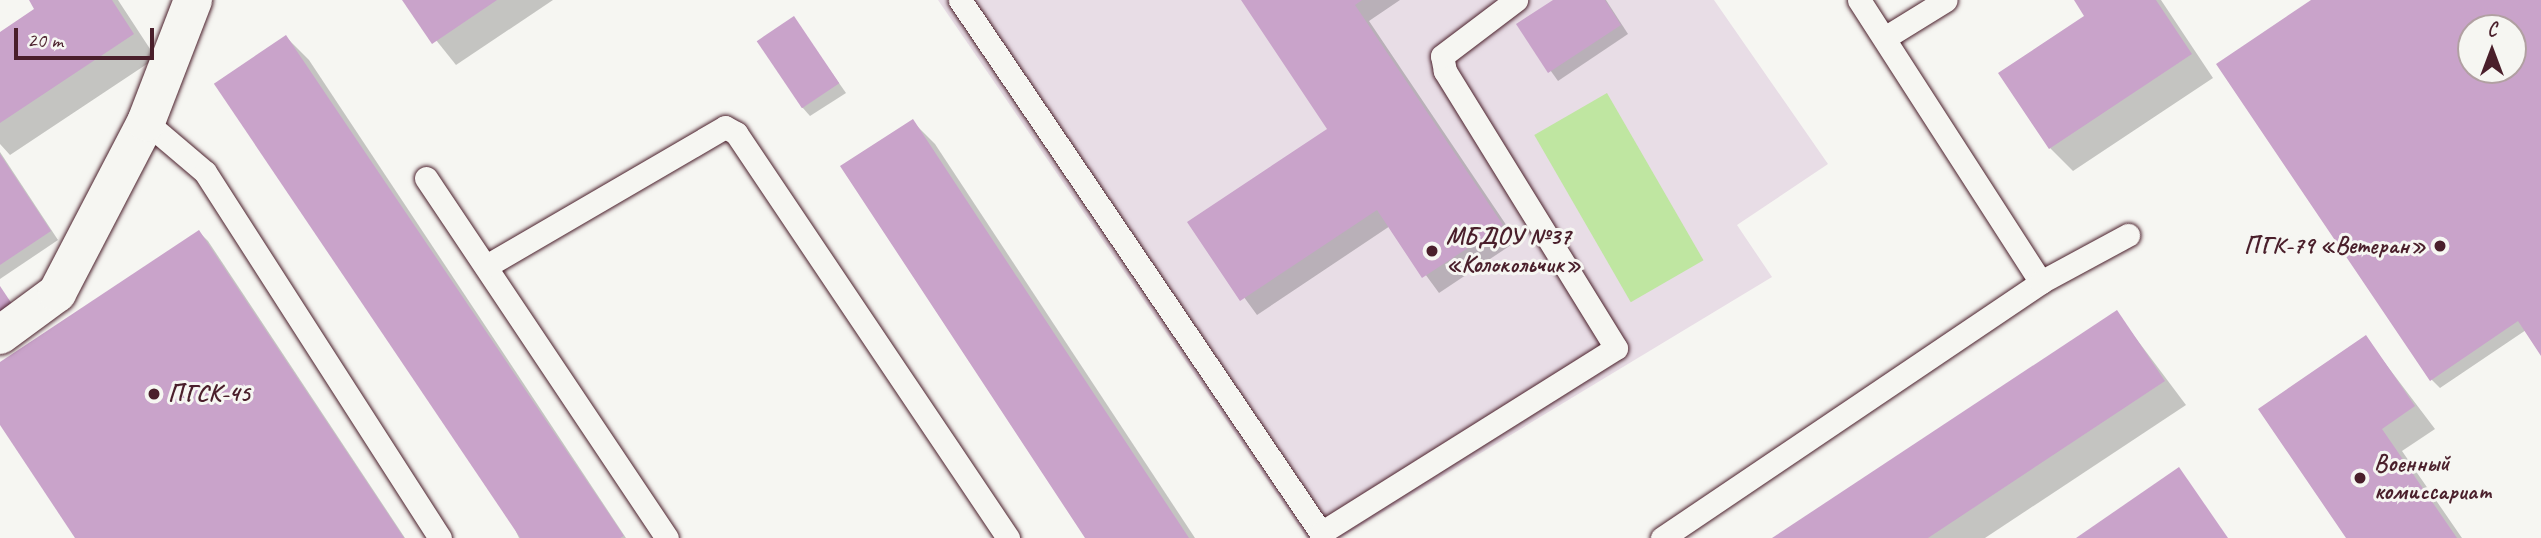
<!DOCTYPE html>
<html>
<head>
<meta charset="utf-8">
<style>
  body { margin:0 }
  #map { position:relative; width:2541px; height:538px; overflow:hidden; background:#f6f6f2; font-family:Caveat,sans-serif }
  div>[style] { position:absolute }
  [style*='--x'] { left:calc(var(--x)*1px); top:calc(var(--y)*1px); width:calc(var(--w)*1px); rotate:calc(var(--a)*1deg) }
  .built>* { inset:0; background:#e8dde6 }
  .green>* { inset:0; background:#bfe6a1; transform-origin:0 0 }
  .shadow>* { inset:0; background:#0003 }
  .building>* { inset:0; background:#c9a3ca; transform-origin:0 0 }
  .roads { filter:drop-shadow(0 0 2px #4a1f2b) drop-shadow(0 0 2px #4a1f2b) }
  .lane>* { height:23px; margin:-11.5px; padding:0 11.5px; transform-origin:11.5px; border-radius:11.5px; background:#f6f6f2 }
  .street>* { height:38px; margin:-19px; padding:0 19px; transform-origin:19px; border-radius:19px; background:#f6f6f2 }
  .dots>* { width:19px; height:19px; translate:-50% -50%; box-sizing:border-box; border:4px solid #f6f6f2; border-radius:50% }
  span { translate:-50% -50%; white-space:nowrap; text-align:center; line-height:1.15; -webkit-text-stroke:6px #f6f6f2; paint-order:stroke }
  .poi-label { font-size:24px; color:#4a1f2b; font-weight:700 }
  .left { translate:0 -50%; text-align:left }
  .right { translate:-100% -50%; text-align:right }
  .north { position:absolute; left:2457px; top:14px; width:70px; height:70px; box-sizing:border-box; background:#f6f6f2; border:2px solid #b1a0a2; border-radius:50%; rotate:0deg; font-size:19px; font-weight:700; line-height:28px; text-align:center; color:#4a1f2b }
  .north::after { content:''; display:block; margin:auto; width:24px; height:32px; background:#4a1f2b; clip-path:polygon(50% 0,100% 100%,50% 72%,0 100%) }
  .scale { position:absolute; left:14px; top:28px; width:140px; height:32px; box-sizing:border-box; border:4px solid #4a1f2b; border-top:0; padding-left:9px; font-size:21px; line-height:24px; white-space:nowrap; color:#4a1f2b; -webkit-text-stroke:5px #f6f6f2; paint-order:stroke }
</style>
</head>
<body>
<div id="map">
  <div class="built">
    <i style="clip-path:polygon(938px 0,1714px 0,1828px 164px,1737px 225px,1772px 277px,1340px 538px,1307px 538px)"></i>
  </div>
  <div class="green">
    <i style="left:1607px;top:93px;width:193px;height:84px;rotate:60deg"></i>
  </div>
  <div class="shadow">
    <i style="clip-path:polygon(31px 0,118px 0,156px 58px,10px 155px,0 144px,0 34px,37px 9px)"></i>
    <i style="clip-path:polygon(404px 0,553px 0,456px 65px)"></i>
    <i style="clip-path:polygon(1243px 0,1400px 0,1369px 21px,1517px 241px,1439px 293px,1390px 226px,1257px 315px,1190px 223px,1330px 129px)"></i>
    <i style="clip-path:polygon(1556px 0,1606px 0,1628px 34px,1558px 81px,1518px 25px)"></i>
    <i style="clip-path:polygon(2076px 0,2161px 0,2213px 78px,2073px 171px,2050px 148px,2087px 16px)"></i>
    <i style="clip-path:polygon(evenodd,2314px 0,2541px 0,2541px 353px,2526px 330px,2440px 388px,2432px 380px,2314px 0,2471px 28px,2513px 28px,2513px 70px,2471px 70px,2471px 28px)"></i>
    <i style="clip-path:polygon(794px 19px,846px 93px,810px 116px,802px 107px)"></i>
    <i style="clip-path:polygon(286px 37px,309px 60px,626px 538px,519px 538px)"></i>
    <i style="clip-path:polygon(912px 121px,935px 144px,1195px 538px,1087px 538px)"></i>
    <i style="clip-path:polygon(0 152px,58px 240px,0 279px)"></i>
    <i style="clip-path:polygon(199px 232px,208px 241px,405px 538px,77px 538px,0 422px,0 364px)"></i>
    <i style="clip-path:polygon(2117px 313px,2186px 405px,1985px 538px,1776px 538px)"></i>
    <i style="clip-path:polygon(2366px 338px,2435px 429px,2402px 451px,2462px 538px,2348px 538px)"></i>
  </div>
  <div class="building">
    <i style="clip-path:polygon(29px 0,112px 0,134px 34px,0 123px,0 32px,34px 9px)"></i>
    <i style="clip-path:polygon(402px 0,497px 0,432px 44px)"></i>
    <i style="clip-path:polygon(1241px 0,1362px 0,1355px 5px,1503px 225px,1422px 278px,1377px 210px,1240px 301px,1187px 222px,1327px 129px)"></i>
    <i style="clip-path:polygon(1553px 0,1605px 0,1621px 25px,1548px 73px,1516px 24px)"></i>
    <i style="clip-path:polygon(2074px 0,2156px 0,2192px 54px,2049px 149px,1998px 73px,2084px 16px)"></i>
    <i style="clip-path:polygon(evenodd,2311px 0,2541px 0,2541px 356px,2518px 321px,2430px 381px,2216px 64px,2311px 0,2471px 28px,2513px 28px,2513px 70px,2471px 70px,2471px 28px)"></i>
    <i style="left:794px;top:16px;width:81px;height:45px;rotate:56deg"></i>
    <i style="left:286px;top:35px;width:604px;height:87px;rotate:56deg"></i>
    <i style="clip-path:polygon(913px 119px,1189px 538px,1085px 538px,927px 298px,840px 166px)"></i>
    <i style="clip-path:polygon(0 154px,51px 231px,0 265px)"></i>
    <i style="clip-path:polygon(199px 230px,404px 538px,75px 538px,0 425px,0 362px)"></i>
    <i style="clip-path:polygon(0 286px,12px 304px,0 312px)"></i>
    <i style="clip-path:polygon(2117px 310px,2165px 381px,1928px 538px,1772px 538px)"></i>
    <i style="clip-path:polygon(2366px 335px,2415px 406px,2382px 429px,2457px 538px,2346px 538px,2258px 409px)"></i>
    <i style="clip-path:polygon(2179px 467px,2228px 538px,2076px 538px)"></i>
  </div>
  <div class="roads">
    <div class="lane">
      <i style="--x:960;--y:0;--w:644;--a:55.89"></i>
      <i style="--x:1321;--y:533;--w:348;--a:-32.1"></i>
      <i style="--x:1616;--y:348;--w:326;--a:-121.7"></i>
      <i style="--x:1445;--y:71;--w:15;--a:-101"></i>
      <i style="--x:1442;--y:56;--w:93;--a:-37.1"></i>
      <i style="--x:1859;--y:0;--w:336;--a:57.2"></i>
      <i style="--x:1886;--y:37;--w:70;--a:-31.7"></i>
      <i style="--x:146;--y:122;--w:77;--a:40.3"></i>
      <i style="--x:205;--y:172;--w:435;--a:57.3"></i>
      <i style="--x:426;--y:178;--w:433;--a:56.2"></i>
      <i style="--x:488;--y:265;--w:274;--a:-30.2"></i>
      <i style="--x:725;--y:127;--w:13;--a:29"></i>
      <i style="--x:736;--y:133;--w:488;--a:56.1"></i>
      <i style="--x:1662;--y:538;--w:457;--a:-34"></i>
      <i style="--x:2041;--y:282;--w:99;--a:-28.4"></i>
    </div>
    <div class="street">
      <i style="--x:0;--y:335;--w:71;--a:-36.4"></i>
      <i style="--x:57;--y:293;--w:193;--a:-62.5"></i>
      <i style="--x:146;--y:122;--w:131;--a:-68.9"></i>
    </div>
  </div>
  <div class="dots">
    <i style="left:2440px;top:246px;background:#4a1f2b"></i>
    <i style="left:1432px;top:251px;background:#4a1f2b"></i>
    <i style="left:154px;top:394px;background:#4a1f2b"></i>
    <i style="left:2360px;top:478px;background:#4a1f2b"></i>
  </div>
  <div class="poi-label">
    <span class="left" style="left:1446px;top:251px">МБДОУ №37<br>«Колокольчик»</span>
    <span class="right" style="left:2426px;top:246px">ПГК-79 «Ветеран»</span>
    <span class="left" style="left:168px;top:394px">ПГСК-45</span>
    <span class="left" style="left:2374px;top:478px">Военный<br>комиссариат</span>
  </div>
  <div class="north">С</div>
  <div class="scale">20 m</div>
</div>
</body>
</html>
